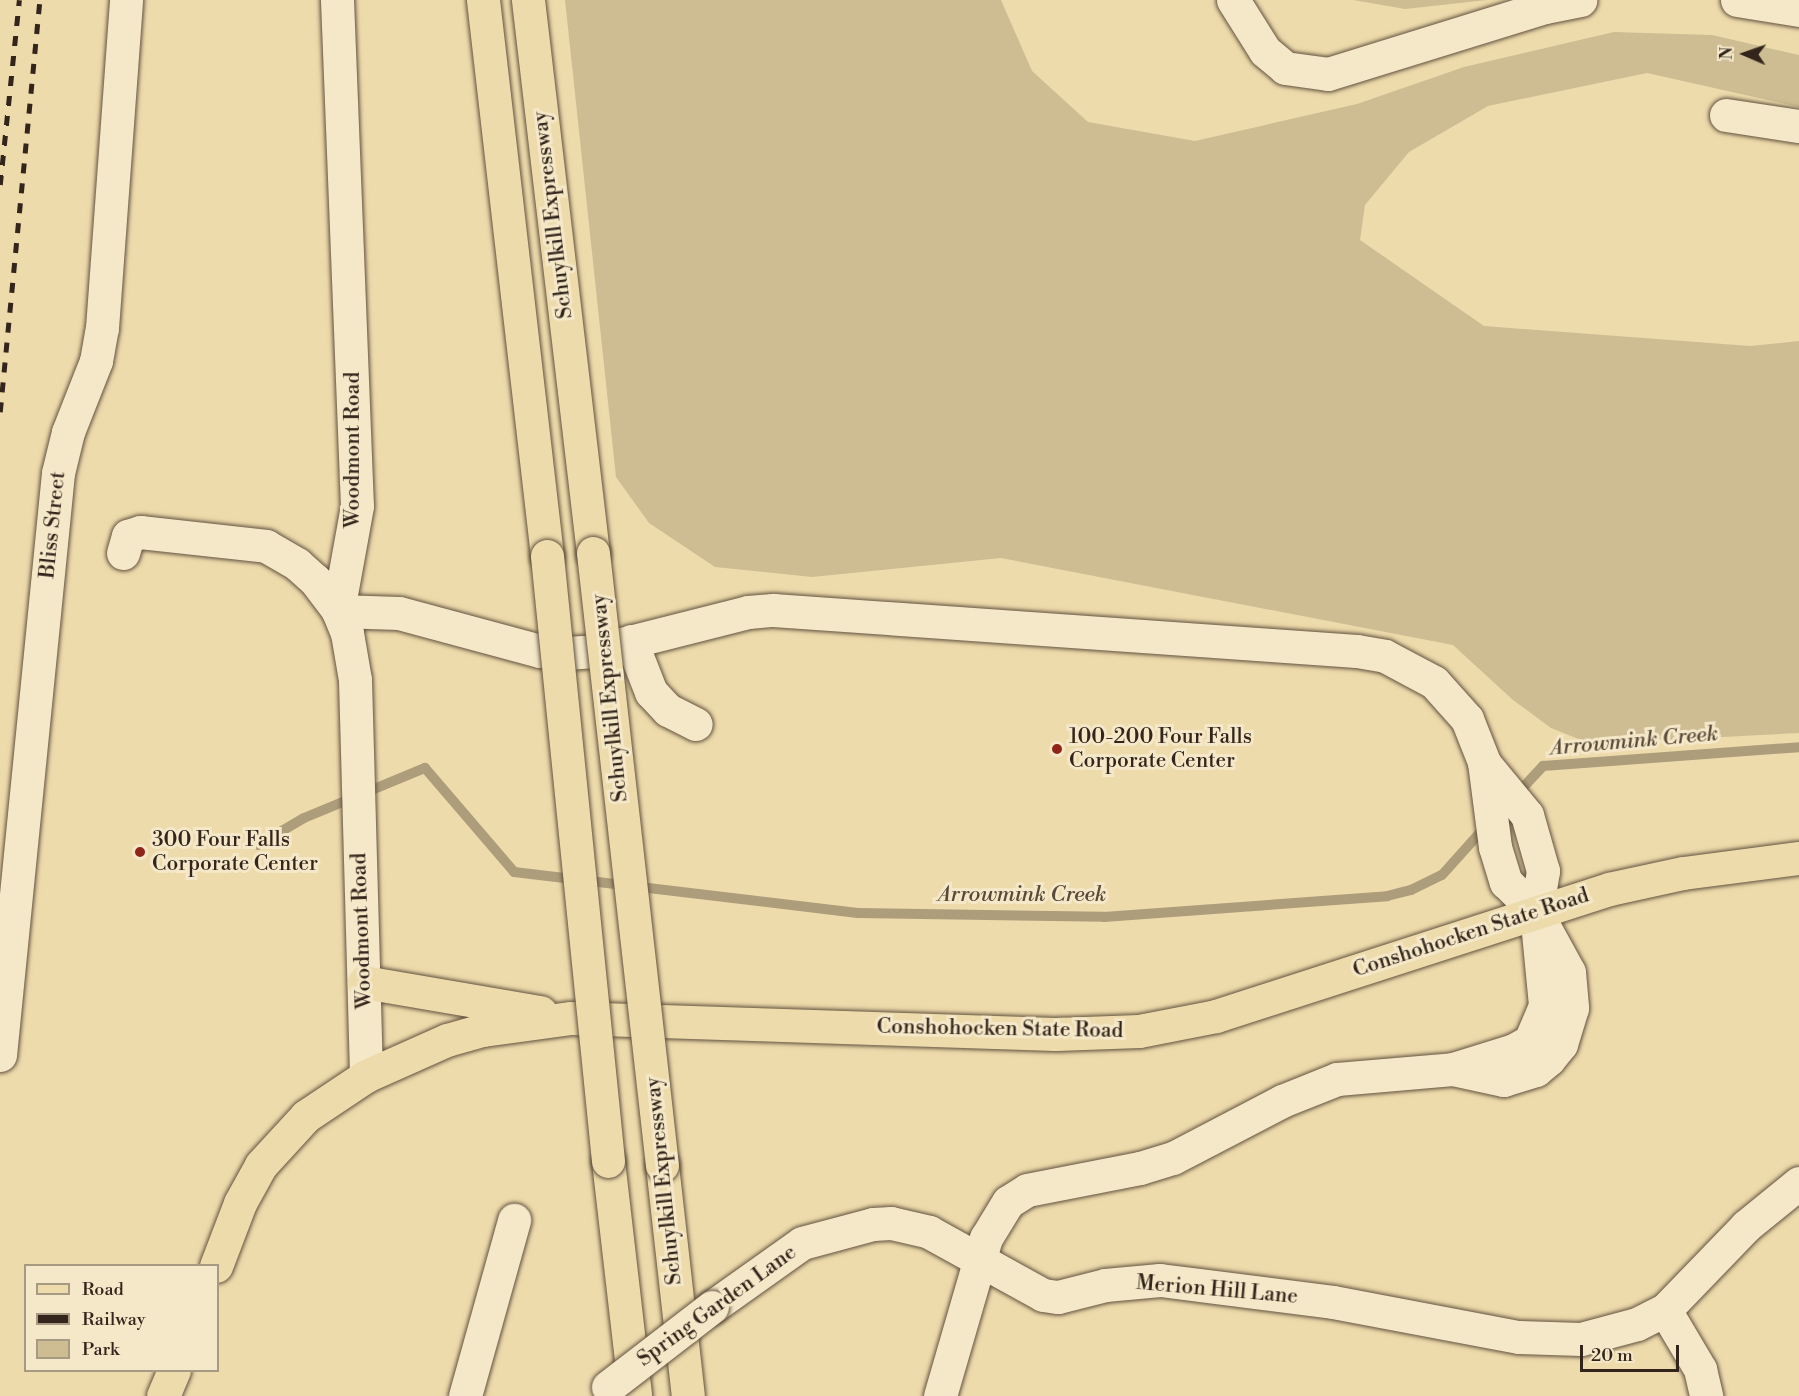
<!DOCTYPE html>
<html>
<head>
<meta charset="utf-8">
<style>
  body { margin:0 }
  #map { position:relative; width:1799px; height:1396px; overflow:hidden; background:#eedbac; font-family:"Libre Bodoni",serif }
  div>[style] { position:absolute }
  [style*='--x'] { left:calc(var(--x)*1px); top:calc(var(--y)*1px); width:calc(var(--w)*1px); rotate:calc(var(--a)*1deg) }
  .green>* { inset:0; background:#cebc93 }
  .stream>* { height:10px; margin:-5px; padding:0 5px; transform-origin:5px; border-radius:5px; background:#ae9d7b }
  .roads { filter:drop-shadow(0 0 2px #62523f) drop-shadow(0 0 2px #62523f) }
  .minor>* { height:33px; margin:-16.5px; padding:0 16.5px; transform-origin:16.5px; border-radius:16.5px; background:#f4e8c9 }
  .major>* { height:33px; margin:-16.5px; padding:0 16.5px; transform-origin:16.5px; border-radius:16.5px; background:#eedbac }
  .highway>* { height:33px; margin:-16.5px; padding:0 16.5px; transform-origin:16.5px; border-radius:16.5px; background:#eedbac }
  .rail>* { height:4.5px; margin-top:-2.25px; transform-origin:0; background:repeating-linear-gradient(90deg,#33251b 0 10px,transparent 0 20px) }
  .bridges { filter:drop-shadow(0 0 2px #62523f) drop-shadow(0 0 2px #62523f) }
  .minor-bridge>* { height:33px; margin:-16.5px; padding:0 16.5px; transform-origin:16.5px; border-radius:16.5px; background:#f4e8c9 }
  .highway-bridge>* { height:33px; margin:-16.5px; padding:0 16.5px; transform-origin:16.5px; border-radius:16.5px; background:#eedbac }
  .dots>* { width:16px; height:16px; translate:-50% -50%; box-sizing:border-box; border:3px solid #f4e8c9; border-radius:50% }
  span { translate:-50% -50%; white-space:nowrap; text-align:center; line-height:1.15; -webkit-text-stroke:6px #f4e8c9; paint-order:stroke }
  .street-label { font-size:21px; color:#33251b }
  .poi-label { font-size:21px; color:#33251b }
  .left { translate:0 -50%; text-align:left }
  .water-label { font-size:22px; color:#584938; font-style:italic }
  .legend { position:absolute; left:24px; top:1264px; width:195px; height:108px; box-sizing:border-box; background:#f4e8c9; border:2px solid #a79a83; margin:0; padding:8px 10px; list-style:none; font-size:18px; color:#33251b }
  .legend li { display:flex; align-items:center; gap:12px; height:30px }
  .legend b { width:30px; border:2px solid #a79a83 }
  .north { position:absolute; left:1715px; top:24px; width:60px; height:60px; -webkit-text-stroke:4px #f4e8c9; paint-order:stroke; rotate:272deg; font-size:16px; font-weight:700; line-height:24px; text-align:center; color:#33251b }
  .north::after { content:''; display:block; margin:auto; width:21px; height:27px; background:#33251b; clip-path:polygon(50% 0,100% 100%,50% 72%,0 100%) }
  .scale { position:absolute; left:1580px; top:1345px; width:99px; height:27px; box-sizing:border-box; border:3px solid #33251b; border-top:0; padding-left:8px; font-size:18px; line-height:21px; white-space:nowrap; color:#33251b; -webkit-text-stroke:4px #f4e8c9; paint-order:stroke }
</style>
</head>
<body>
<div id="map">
  <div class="green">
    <i style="clip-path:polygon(565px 0,1001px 0,1032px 71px,1088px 122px,1195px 141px,1357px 104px,1464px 67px,1614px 32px,1712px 35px,1799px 55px,1799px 107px,1647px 73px,1488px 106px,1409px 152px,1365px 205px,1360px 240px,1484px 326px,1750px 346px,1799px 341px,1799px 733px,1591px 744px,1551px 728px,1513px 700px,1453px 645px,1001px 558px,812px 577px,715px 567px,649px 523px,616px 477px)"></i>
    <i style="clip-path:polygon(1353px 0,1487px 0,1405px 9px)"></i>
  </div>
  <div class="stream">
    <i style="--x:1516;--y:795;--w:40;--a:-47"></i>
    <i style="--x:1543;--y:766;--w:257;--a:-4.2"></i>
    <i style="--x:258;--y:845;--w:53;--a:-30.4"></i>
    <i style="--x:304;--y:818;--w:131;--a:-22.5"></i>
    <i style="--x:425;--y:768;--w:137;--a:49.4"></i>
    <i style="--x:514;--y:872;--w:346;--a:6.8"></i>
    <i style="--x:858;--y:913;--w:246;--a:0.9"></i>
    <i style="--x:1104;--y:917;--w:284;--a:-4.2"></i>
    <i style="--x:1387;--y:896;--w:25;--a:-14"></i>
    <i style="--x:1411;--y:890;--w:34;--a:-26"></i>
    <i style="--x:1442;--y:875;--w:66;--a:-48.1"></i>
  </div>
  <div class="roads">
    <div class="minor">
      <i style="--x:337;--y:0;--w:506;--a:87.74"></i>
      <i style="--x:357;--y:506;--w:107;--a:100.3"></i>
      <i style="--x:1233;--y:0;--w:60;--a:57.9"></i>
      <i style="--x:1265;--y:51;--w:26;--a:40"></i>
      <i style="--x:1285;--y:68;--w:43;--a:7.9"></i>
      <i style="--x:1328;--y:74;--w:227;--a:-17.2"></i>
      <i style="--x:1545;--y:7;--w:36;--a:-11"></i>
      <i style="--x:1737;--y:0;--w:63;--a:9.2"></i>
      <i style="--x:1726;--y:115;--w:74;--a:8.6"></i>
      <i style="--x:123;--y:553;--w:18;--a:-74"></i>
      <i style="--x:128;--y:536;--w:13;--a:-18"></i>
      <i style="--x:140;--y:532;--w:127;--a:6.3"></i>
      <i style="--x:266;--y:546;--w:36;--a:30"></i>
      <i style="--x:297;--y:564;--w:24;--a:42"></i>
      <i style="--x:315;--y:580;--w:39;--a:53"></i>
      <i style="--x:338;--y:611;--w:24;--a:68"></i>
      <i style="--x:347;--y:633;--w:48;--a:80.3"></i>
      <i style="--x:355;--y:680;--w:396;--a:88.4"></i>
      <i style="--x:338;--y:611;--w:61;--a:1.9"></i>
      <i style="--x:399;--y:613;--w:146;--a:15.1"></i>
      <i style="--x:540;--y:651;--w:27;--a:4"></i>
      <i style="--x:567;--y:653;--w:27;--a:-4"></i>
      <i style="--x:594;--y:651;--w:159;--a:-14.2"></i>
      <i style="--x:748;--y:612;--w:25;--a:-5"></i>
      <i style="--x:773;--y:610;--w:585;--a:4.02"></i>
      <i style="--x:1357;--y:651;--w:28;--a:10"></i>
      <i style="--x:1385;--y:656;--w:55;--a:28"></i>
      <i style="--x:1434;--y:682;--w:50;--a:48.3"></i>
      <i style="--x:1467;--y:719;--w:46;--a:68.4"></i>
      <i style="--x:1484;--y:762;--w:86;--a:82.6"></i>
      <i style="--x:1495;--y:847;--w:37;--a:73"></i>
      <i style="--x:1506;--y:882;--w:42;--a:45"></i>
      <i style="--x:1536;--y:912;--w:68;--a:61.2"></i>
      <i style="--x:1569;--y:972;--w:36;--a:85"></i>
      <i style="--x:1572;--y:1008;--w:38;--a:107"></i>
      <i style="--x:1561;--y:1044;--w:19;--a:129"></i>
      <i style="--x:1549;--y:1059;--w:17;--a:140"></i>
      <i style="--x:1536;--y:1070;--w:34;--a:163"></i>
      <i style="--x:1504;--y:1080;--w:52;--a:-167.8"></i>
      <i style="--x:631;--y:641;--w:55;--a:68.6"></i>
      <i style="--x:651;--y:692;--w:25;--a:47"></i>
      <i style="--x:668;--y:710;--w:31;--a:27"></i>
      <i style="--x:0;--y:1055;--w:585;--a:-84.31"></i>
      <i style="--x:58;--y:473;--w:42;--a:-76.3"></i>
      <i style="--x:68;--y:432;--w:76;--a:-68.5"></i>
      <i style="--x:96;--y:361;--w:34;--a:-80"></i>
      <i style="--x:102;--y:328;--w:329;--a:-85.8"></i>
      <i style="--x:712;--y:1307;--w:110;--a:-35.4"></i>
      <i style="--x:802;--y:1243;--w:73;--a:-15"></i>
      <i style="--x:873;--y:1224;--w:18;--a:-3"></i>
      <i style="--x:891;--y:1223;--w:39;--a:13"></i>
      <i style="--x:929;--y:1232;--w:130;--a:28.9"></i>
      <i style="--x:1043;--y:1295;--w:15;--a:8"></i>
      <i style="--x:1058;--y:1297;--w:49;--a:-14.3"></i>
      <i style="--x:1105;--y:1285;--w:55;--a:-5.2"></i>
      <i style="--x:1160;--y:1280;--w:174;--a:7.2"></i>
      <i style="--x:1333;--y:1302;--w:189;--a:10.7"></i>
      <i style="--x:1519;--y:1337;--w:62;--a:1.8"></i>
      <i style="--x:1581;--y:1339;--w:58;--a:-15"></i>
      <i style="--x:1637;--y:1324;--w:31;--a:-27"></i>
      <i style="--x:1665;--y:1310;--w:117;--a:-46"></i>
      <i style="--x:1746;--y:1226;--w:68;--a:-39.1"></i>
      <i style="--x:1665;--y:1310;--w:69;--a:59.3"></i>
      <i style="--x:1700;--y:1369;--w:28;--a:77"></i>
      <i style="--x:465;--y:1396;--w:183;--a:-74.4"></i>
      <i style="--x:940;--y:1396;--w:165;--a:-73.8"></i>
      <i style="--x:986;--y:1238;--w:42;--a:-58.6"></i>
      <i style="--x:1008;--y:1202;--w:22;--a:-32"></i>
      <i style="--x:1027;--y:1190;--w:115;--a:-11"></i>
      <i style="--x:1140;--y:1168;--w:34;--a:-17"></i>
      <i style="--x:1173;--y:1158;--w:123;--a:-27.6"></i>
      <i style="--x:1282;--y:1101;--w:59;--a:-21.8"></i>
      <i style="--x:1337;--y:1079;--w:116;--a:-4.9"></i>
      <i style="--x:1453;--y:1069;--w:64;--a:-17.3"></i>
      <i style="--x:1514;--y:1050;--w:18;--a:-29"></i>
      <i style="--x:1530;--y:1041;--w:39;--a:-67"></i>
      <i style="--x:1545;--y:1005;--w:93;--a:-95.5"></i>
      <i style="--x:1536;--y:912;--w:42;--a:-80.3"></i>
      <i style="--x:1543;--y:871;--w:58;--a:-105.9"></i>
      <i style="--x:1527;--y:815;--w:67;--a:-129.6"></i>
    </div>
    <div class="major">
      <i style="--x:364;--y:982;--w:179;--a:9.7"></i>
      <i style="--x:216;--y:1266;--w:67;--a:-69.1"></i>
      <i style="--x:240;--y:1203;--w:43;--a:-61.1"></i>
      <i style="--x:261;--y:1165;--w:67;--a:-47.4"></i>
      <i style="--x:306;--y:1116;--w:72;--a:-33.7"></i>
      <i style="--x:366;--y:1076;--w:89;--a:-24"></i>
      <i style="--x:447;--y:1040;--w:37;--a:-16"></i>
      <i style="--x:483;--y:1030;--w:89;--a:-7.8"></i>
      <i style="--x:571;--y:1018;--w:484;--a:1.9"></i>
      <i style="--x:1055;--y:1034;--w:84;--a:-2"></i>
      <i style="--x:1139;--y:1031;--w:78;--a:-11"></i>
      <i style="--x:1216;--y:1016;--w:413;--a:-17.9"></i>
      <i style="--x:1609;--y:889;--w:76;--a:-12.2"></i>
      <i style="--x:1683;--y:873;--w:117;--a:-7.4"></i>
      <i style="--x:163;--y:1396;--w:28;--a:-67"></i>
    </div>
    <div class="highway">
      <i style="--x:483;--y:0;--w:560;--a:83.43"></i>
      <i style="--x:528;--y:0;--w:557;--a:83.3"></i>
      <i style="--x:608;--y:1161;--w:237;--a:83.4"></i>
      <i style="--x:662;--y:1165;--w:232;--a:83.6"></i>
    </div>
  </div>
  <div class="rail">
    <i style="--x:0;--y:185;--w:186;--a:-84.1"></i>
    <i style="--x:0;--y:412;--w:414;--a:-84.5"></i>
  </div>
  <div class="bridges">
    <div class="minor-bridge">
      <i style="--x:608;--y:1387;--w:131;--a:-37.6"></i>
    </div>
    <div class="highway-bridge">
      <i style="--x:593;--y:553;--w:616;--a:83.57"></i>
      <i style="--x:547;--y:556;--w:608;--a:84.24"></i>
    </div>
  </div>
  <div class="dots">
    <i style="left:1057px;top:749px;background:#8f2418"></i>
    <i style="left:140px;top:852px;background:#8f2418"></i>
  </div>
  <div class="street-label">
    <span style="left:553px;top:215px;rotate:-97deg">Schuylkill Expressway</span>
    <span style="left:353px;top:450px;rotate:-90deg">Woodmont Road</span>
    <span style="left:53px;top:525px;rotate:-84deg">Bliss Street</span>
    <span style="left:610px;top:698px;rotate:-96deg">Schuylkill Expressway</span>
    <span style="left:362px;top:931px;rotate:-92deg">Woodmont Road</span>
    <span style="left:1471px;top:933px;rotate:-18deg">Conshohocken State Road</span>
    <span style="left:1000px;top:1029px;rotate:1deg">Conshohocken State Road</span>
    <span style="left:664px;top:1181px;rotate:-96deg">Schuylkill Expressway</span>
    <span style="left:1217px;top:1290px;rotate:5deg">Merion Hill Lane</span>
    <span style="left:717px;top:1306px;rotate:-36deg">Spring Garden Lane</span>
  </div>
  <div class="poi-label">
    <span class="left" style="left:1069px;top:749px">100-200 Four Falls<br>Corporate Center</span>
    <span class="left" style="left:152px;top:852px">300 Four Falls<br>Corporate Center</span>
  </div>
  <div class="water-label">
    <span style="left:1634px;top:741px;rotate:-5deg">Arrowmink Creek</span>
    <span style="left:1022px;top:895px">Arrowmink Creek</span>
  </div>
  <ul class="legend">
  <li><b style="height:8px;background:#eedbac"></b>Road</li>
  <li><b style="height:8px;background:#33251b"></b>Railway</li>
  <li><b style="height:16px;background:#cebc93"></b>Park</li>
  </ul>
  <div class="north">N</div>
  <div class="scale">20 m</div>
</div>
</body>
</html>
